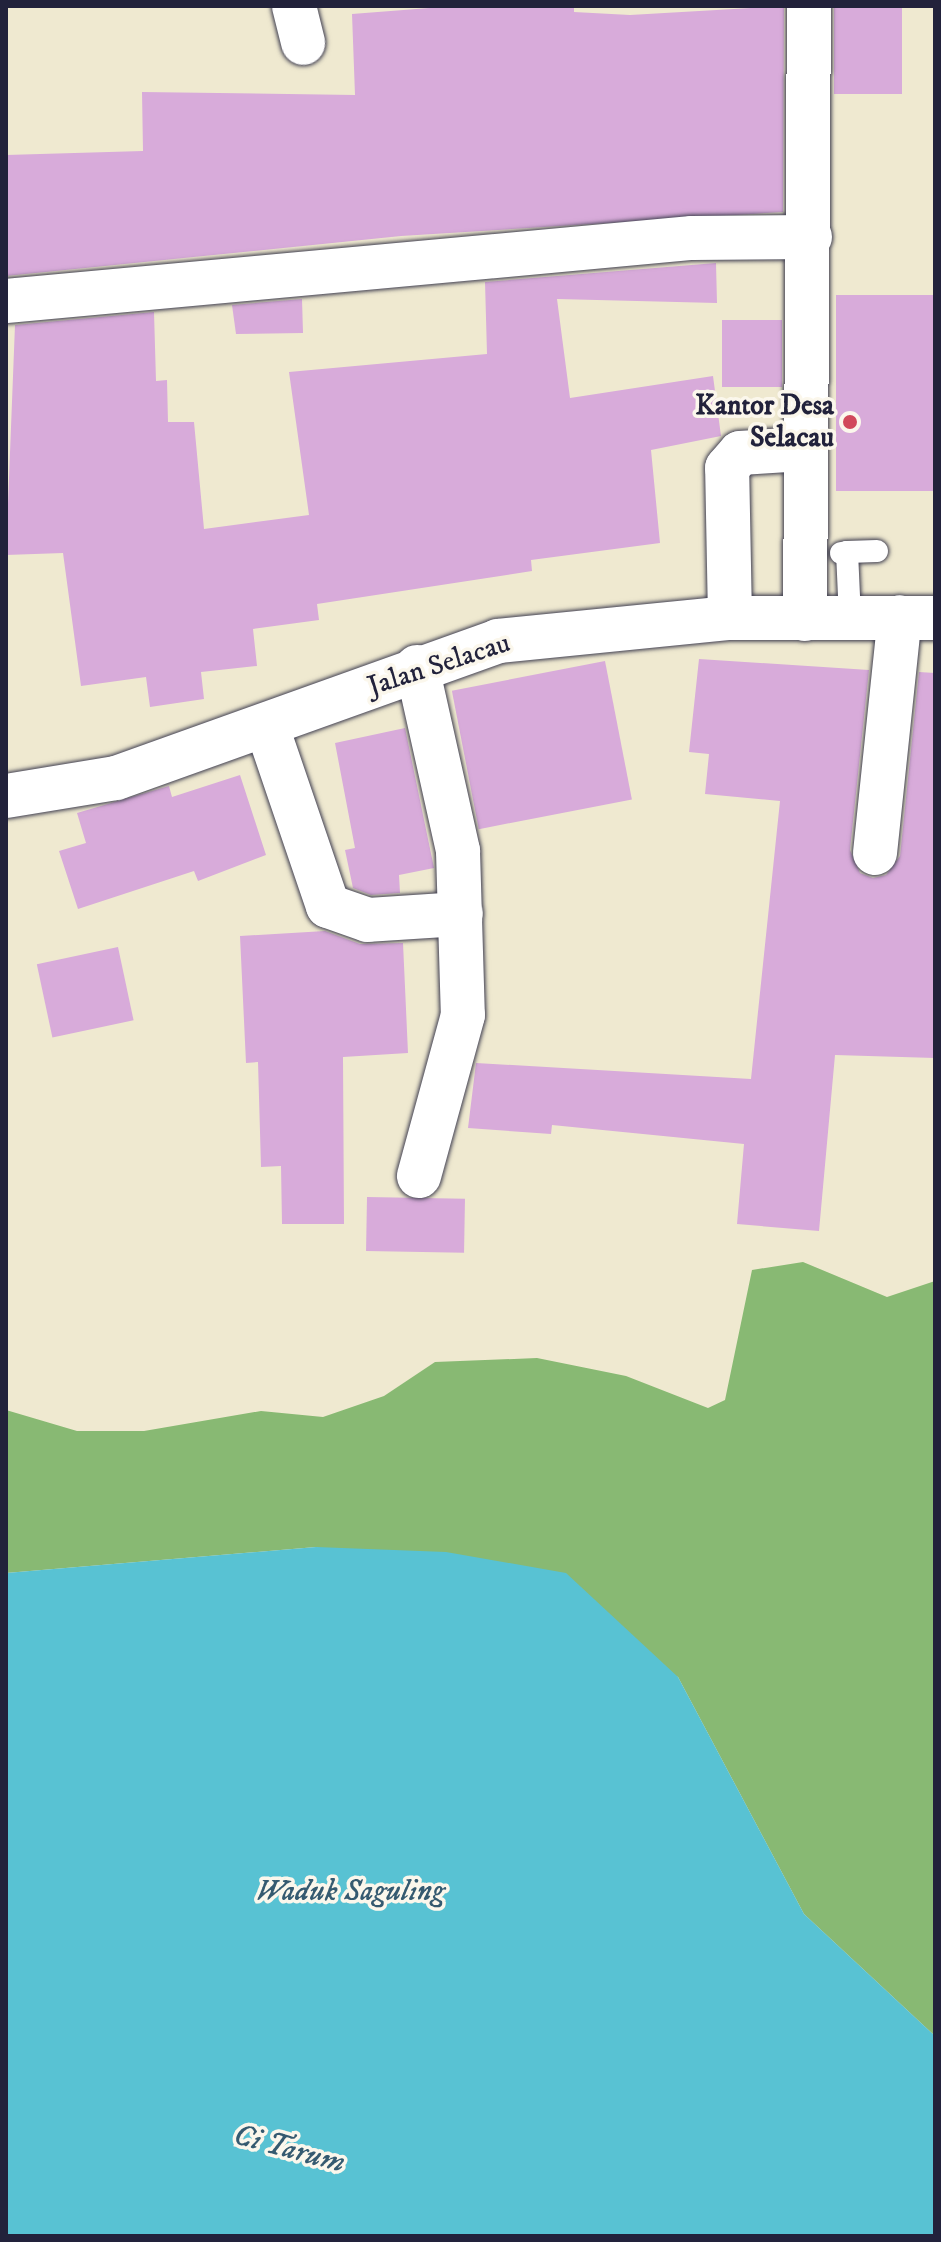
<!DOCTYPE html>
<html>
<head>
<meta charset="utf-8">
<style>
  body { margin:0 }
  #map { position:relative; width:941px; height:2242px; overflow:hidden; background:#efe9d0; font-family:"IM FELL DW Pica",serif }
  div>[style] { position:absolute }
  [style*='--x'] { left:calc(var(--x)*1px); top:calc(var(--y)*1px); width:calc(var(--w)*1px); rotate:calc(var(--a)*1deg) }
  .forest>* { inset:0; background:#88b973 }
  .water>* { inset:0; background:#58c2d3 }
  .building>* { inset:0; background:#d8abda; transform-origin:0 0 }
  .roads { filter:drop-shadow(0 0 2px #414051) drop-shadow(0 0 2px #414051) }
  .service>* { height:22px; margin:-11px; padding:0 11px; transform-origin:11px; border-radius:11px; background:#fff }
  .minor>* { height:44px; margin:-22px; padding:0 22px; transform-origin:22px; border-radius:22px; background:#fff }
  .tertiary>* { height:44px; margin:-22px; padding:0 22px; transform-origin:22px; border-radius:22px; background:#fff }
  .dots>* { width:22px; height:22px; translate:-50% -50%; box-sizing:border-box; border:4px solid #fbf7ec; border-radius:50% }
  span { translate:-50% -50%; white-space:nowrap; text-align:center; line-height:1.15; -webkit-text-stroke:7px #fbf7ec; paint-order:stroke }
  .poi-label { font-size:28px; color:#22223b; font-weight:700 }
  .right { translate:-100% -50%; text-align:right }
  .street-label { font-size:28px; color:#22223b }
  .water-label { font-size:30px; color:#355a70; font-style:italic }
  .frame { position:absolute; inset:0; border:8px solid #22223b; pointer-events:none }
</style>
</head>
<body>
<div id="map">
  <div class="forest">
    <i style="clip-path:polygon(803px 1262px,887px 1297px,935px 1281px,935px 2036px,804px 1914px,678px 1677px,316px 1547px,6px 1573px,6px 1410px,77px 1431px,144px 1431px,261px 1411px,323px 1417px,384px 1396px,435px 1362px,537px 1358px,626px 1376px,708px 1408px,725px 1400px,752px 1270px)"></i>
  </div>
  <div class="water">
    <i style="clip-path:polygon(316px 1547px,446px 1552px,566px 1573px,678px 1677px,804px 1914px,935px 2036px,935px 2236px,6px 2236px,6px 1573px)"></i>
  </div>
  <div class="building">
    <i style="clip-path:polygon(455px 6px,574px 6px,574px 12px,630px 15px,784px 6px,783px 212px,401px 236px,6px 276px,6px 155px,143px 151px,142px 92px,355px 95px,352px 14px)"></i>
    <i style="left:834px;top:6px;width:68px;height:88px"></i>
    <i style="clip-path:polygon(716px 263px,717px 303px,557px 299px,570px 398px,713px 376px,721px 436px,651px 450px,660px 543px,531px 560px,532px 571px,317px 604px,319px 620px,253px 629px,257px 666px,201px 672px,204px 699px,150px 707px,146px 677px,81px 686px,63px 553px,6px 555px,15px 325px,154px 312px,156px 381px,167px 380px,168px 422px,194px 422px,204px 529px,309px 515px,289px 372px,487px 354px,485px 282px)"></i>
    <i style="left:935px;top:295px;width:196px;height:99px;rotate:90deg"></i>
    <i style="clip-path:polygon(302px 299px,303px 333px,236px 334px,232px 305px)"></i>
    <i style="left:722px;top:320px;width:60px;height:67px"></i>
    <i style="clip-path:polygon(699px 659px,869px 670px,850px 850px,860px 873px,873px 878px,886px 875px,900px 856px,919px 672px,935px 673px,935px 1058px,835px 1055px,819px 1231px,737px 1224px,744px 1144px,552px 1125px,551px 1134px,468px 1128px,476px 1063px,751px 1079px,780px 801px,705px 794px,709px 754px,689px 752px)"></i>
    <i style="left:605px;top:661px;width:141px;height:156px;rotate:79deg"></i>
    <i style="clip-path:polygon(405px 728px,434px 868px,399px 875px,400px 893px,371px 895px,353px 888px,345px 850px,355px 848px,335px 743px)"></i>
    <i style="clip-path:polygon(240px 775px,266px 855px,198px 881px,194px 871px,78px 909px,59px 851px,86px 843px,77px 813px,169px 786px,172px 797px)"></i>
    <i style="clip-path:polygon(325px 931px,360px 944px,403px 943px,408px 1053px,343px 1057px,344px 1224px,282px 1224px,281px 1166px,261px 1167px,258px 1062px,246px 1063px,240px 936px)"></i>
    <i style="left:118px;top:947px;width:75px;height:83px;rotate:78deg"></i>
    <i style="left:367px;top:1197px;width:98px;height:54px;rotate:1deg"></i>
  </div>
  <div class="roads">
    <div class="service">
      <i style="--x:847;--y:552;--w:30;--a:-2"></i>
      <i style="--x:841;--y:553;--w:6;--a:-9"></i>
      <i style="--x:847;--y:552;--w:67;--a:87.4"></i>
    </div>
    <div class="minor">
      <i style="--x:294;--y:6;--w:38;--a:76"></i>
      <i style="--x:6;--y:301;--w:689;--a:-5.25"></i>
      <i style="--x:692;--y:238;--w:118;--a:-0.5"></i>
      <i style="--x:730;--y:618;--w:150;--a:-91.1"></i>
      <i style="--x:727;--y:468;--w:20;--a:-49"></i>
      <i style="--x:740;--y:453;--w:63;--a:-3.6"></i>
      <i style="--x:805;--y:619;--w:613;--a:-89.63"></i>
      <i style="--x:417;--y:667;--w:189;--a:77.4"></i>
      <i style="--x:458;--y:851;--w:164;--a:88.3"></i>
      <i style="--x:463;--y:1015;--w:167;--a:105.3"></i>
      <i style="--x:267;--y:727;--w:189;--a:71.2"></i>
      <i style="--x:328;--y:906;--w:42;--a:19.3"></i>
      <i style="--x:368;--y:920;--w:93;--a:-3.7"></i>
      <i style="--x:875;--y:853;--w:237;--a:-84"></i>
    </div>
    <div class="tertiary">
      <i style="--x:6;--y:796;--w:111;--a:-9.3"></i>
      <i style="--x:116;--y:778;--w:406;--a:-19.7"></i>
      <i style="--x:498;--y:641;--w:233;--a:-5.7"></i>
      <i style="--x:730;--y:618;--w:205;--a:0"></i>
    </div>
  </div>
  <div class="dots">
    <i style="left:850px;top:422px;background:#d1495b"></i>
  </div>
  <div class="poi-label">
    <span class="right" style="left:834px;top:422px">Kantor Desa<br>Selacau</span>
  </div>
  <div class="street-label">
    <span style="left:439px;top:665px;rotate:-18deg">Jalan Selacau</span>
  </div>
  <div class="water-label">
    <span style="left:350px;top:1892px">Waduk Saguling</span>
    <span style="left:289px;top:2150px;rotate:15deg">Ci Tarum</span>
  </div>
  <div class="frame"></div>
</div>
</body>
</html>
